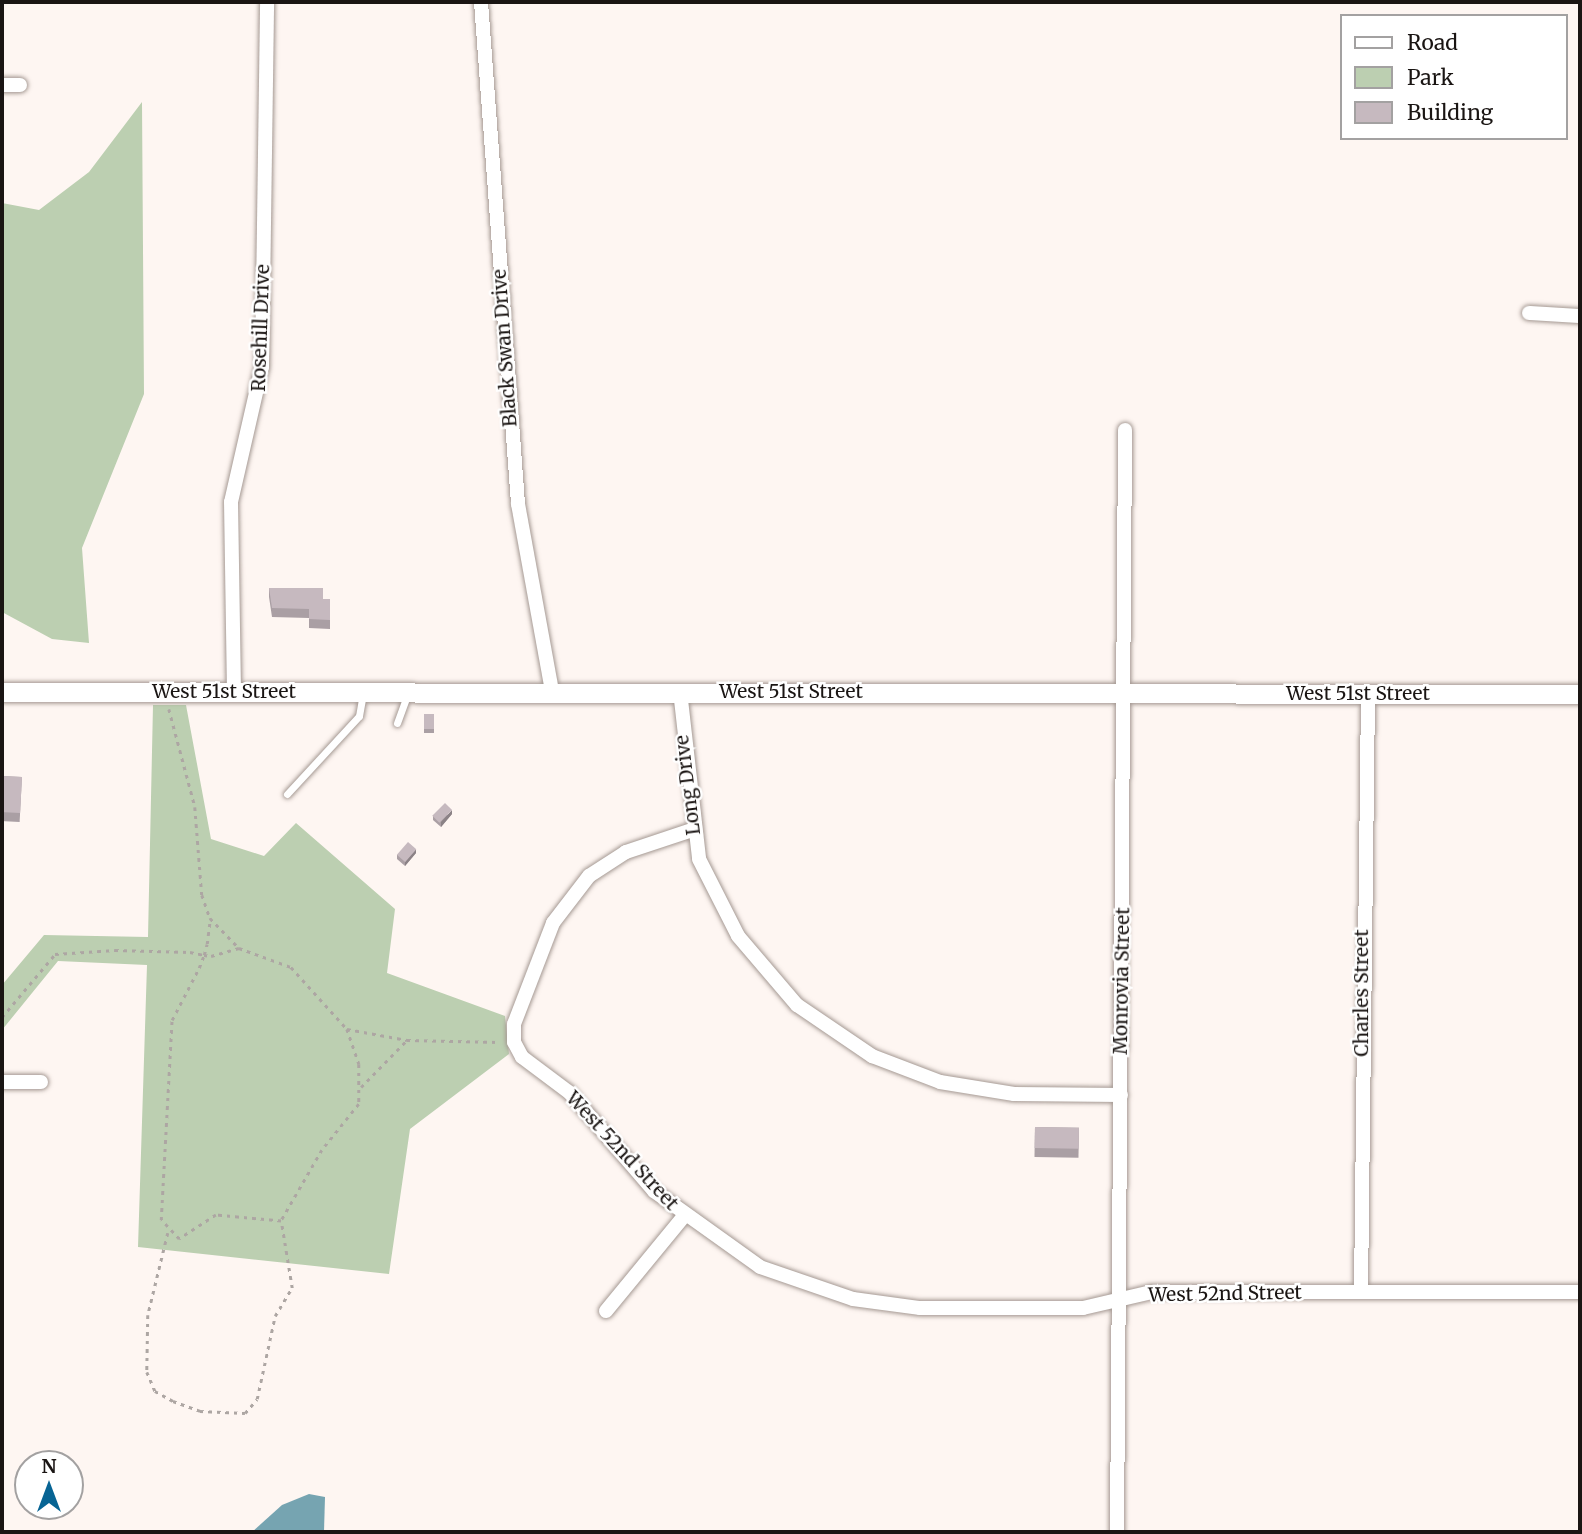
<!DOCTYPE html>
<html>
<head>
<meta charset="utf-8">
<style>
  body { margin:0 }
  #map { position:relative; width:1582px; height:1534px; overflow:hidden; background:#fef6f2; font-family:Merriweather,serif }
  div>[style] { position:absolute }
  [style*='--x'] { left:calc(var(--x)*1px); top:calc(var(--y)*1px); width:calc(var(--w)*1px); rotate:calc(var(--a)*1deg) }
  .green>* { inset:0; background:#bccfb1 }
  .water>* { inset:0; background:#76a4b1 }
  .path>* { height:2.5px; margin-top:-1.25px; transform-origin:0; background:repeating-linear-gradient(90deg,#ada6a3 0 3.5px,transparent 0 8.5px) }
  .roads { filter:drop-shadow(0 0 2px #a59993) drop-shadow(0 0 2px #a59993) }
  .lane>* { height:7px; margin:-3.5px; padding:0 3.5px; transform-origin:3.5px; border-radius:3.5px; background:#fff }
  .street>* { height:14px; margin:-7px; padding:0 7px; transform-origin:7px; border-radius:7px; background:#fff }
  .secondary>* { height:19px; margin:-9.5px; padding:0 9.5px; transform-origin:9.5px; border-radius:9.5px; background:#fff }
  .wall>* { inset:0; background:#aa9fa4; transform-origin:0 0 }
  .shaded-wall>* { inset:0; background:#8b8286 }
  .building>* { inset:0; background:#c6b9bf; transform-origin:0 0 }
  span { translate:-50% -50%; white-space:nowrap; text-align:center; line-height:1.15; -webkit-text-stroke:5px #fff; paint-order:stroke }
  .street-label { font-size:19px; color:#1a1513 }
  .frame { position:absolute; inset:0; border:4px solid #1a1513; pointer-events:none }
  .legend { position:absolute; left:1340px; top:14px; width:228px; height:126px; box-sizing:border-box; background:#fff; border:2px solid #a3a1a1; margin:0; padding:9px 12px; list-style:none; font-size:21px; color:#1a1513 }
  .legend li { display:flex; align-items:center; gap:14px; height:35px }
  .legend b { width:35px; border:2px solid #a3a1a1 }
  .north { position:absolute; left:14px; top:1450px; width:70px; height:70px; box-sizing:border-box; background:#fff; border:2px solid #a3a1a1; border-radius:50%; rotate:0deg; font-size:19px; font-weight:700; line-height:28px; text-align:center; color:#1a1513 }
  .north::after { content:''; display:block; margin:auto; width:24px; height:32px; background:#076494; clip-path:polygon(50% 0,100% 100%,50% 72%,0 100%) }
</style>
</head>
<body>
<div id="map">
  <div class="green">
    <i style="clip-path:polygon(142px 102px,144px 394px,82px 548px,89px 643px,52px 639px,2px 612px,2px 203px,39px 210px,89px 172px)"></i>
    <i style="clip-path:polygon(153px 705px,186px 705px,211px 839px,264px 856px,296px 823px,395px 909px,387px 973px,505px 1016px,509px 1054px,410px 1129px,389px 1274px,138px 1247px,147px 965px,58px 961px,2px 1030px,2px 985px,44px 935px,148px 937px)"></i>
  </div>
  <div class="water">
    <i style="clip-path:polygon(309px 1494px,325px 1497px,324px 1532px,252px 1532px,282px 1505px)"></i>
  </div>
  <div class="path">
    <i style="--x:169;--y:709;--w:101;--a:75.1"></i>
    <i style="--x:195;--y:807;--w:88;--a:85.5"></i>
    <i style="--x:202;--y:895;--w:24;--a:71"></i>
    <i style="--x:210;--y:918;--w:42;--a:46"></i>
    <i style="--x:2;--y:1017;--w:82;--a:-49.9"></i>
    <i style="--x:55;--y:954;--w:60;--a:-3.8"></i>
    <i style="--x:115;--y:950;--w:75;--a:1.5"></i>
    <i style="--x:190;--y:952;--w:14;--a:12"></i>
    <i style="--x:204;--y:955;--w:7;--a:8"></i>
    <i style="--x:211;--y:956;--w:29;--a:-16"></i>
    <i style="--x:239;--y:948;--w:55;--a:20.1"></i>
    <i style="--x:291;--y:967;--w:84;--a:47.9"></i>
    <i style="--x:347;--y:1029;--w:37;--a:71"></i>
    <i style="--x:359;--y:1064;--w:40;--a:90"></i>
    <i style="--x:359;--y:1104;--w:59;--a:128.8"></i>
    <i style="--x:322;--y:1150;--w:82;--a:120"></i>
    <i style="--x:281;--y:1221;--w:65;--a:-174.7"></i>
    <i style="--x:216;--y:1215;--w:44;--a:147"></i>
    <i style="--x:179;--y:1239;--w:26;--a:-133"></i>
    <i style="--x:161;--y:1220;--w:200;--a:-86.9"></i>
    <i style="--x:172;--y:1020;--w:59;--a:-62.6"></i>
    <i style="--x:199;--y:968;--w:14;--a:-69"></i>
    <i style="--x:204;--y:955;--w:11;--a:-75"></i>
    <i style="--x:207;--y:944;--w:26;--a:-83"></i>
    <i style="--x:347;--y:1029;--w:61;--a:10.4"></i>
    <i style="--x:407;--y:1040;--w:92;--a:1.2"></i>
    <i style="--x:361;--y:1087;--w:66;--a:-45.6"></i>
    <i style="--x:168;--y:1233;--w:84;--a:103.7"></i>
    <i style="--x:148;--y:1315;--w:57;--a:91"></i>
    <i style="--x:147;--y:1372;--w:21;--a:67"></i>
    <i style="--x:155;--y:1391;--w:21;--a:29"></i>
    <i style="--x:173;--y:1401;--w:29;--a:20"></i>
    <i style="--x:200;--y:1411;--w:45;--a:2.5"></i>
    <i style="--x:245;--y:1413;--w:18;--a:-49"></i>
    <i style="--x:257;--y:1399;--w:85;--a:-77.8"></i>
    <i style="--x:275;--y:1316;--w:33;--a:-59"></i>
    <i style="--x:292;--y:1288;--w:68;--a:-99.3"></i>
  </div>
  <div class="roads">
    <div class="lane">
      <i style="--x:397;--y:723;--w:32;--a:-70"></i>
      <i style="--x:287;--y:794;--w:106;--a:-47.3"></i>
      <i style="--x:359;--y:716;--w:23;--a:-80"></i>
    </div>
    <div class="street">
      <i style="--x:481;--y:2;--w:503;--a:85.78"></i>
      <i style="--x:518;--y:504;--w:190;--a:79.7"></i>
      <i style="--x:2;--y:85;--w:18;--a:0"></i>
      <i style="--x:1529;--y:313;--w:51;--a:3.4"></i>
      <i style="--x:680;--y:691;--w:169;--a:83.5"></i>
      <i style="--x:699;--y:859;--w:86;--a:63.1"></i>
      <i style="--x:738;--y:936;--w:91;--a:49.5"></i>
      <i style="--x:797;--y:1005;--w:91;--a:34.2"></i>
      <i style="--x:872;--y:1056;--w:73;--a:20.9"></i>
      <i style="--x:940;--y:1082;--w:75;--a:9.2"></i>
      <i style="--x:1014;--y:1094;--w:107;--a:0.5"></i>
      <i style="--x:234;--y:692;--w:190;--a:-90.9"></i>
      <i style="--x:231;--y:502;--w:139;--a:-77.1"></i>
      <i style="--x:262;--y:367;--w:365;--a:-89.2"></i>
      <i style="--x:692;--y:830;--w:70;--a:161.6"></i>
      <i style="--x:626;--y:852;--w:44;--a:147"></i>
      <i style="--x:589;--y:876;--w:59;--a:127.5"></i>
      <i style="--x:553;--y:923;--w:108;--a:111.1"></i>
      <i style="--x:514;--y:1024;--w:18;--a:90"></i>
      <i style="--x:514;--y:1042;--w:17;--a:62"></i>
      <i style="--x:522;--y:1057;--w:60;--a:36.9"></i>
      <i style="--x:570;--y:1093;--w:129;--a:49.4"></i>
      <i style="--x:654;--y:1191;--w:130;--a:35.6"></i>
      <i style="--x:760;--y:1267;--w:98;--a:19"></i>
      <i style="--x:853;--y:1299;--w:68;--a:7.7"></i>
      <i style="--x:920;--y:1308;--w:163;--a:0"></i>
      <i style="--x:1083;--y:1308;--w:71;--a:-13.1"></i>
      <i style="--x:1152;--y:1292;--w:428;--a:0"></i>
      <i style="--x:2;--y:1082;--w:39;--a:0"></i>
      <i style="--x:1361;--y:1292;--w:598;--a:-89.33"></i>
      <i style="--x:606;--y:1311;--w:123;--a:-50.6"></i>
      <i style="--x:1117;--y:1532;--w:1102;--a:-89.58"></i>
    </div>
    <div class="secondary">
      <i style="--x:2;--y:692;--w:1578;--a:0.07"></i>
    </div>
  </div>
  <div class="wall">
    <i style="clip-path:polygon(269px 588px,323px 599px,330px 599px,330px 629px,309px 628px,309px 618px,272px 617px,269px 597px)"></i>
    <i style="left:424px;top:714px;width:10px;height:19px"></i>
    <i style="left:2px;top:776px;width:20px;height:45px;rotate:3deg"></i>
    <i style="clip-path:polygon(452px 814px,441px 827px,433px 820px,433px 816px)"></i>
    <i style="clip-path:polygon(416px 853px,405px 866px,397px 859px,397px 855px)"></i>
    <i style="left:1035px;top:1127px;width:44px;height:30px;rotate:1deg"></i>
  </div>
  <div class="shaded-wall">
    <i style="clip-path:polygon(452px 810px,452px 814px,441px 827px,441px 822px)"></i>
    <i style="clip-path:polygon(416px 849px,416px 853px,405px 866px,405px 862px)"></i>
  </div>
  <div class="building">
    <i style="clip-path:polygon(269px 588px,323px 588px,323px 599px,330px 599px,330px 620px,309px 619px,309px 609px,272px 608px)"></i>
    <i style="left:424px;top:714px;width:10px;height:15px"></i>
    <i style="left:2px;top:776px;width:20px;height:36px;rotate:3deg"></i>
    <i style="left:445px;top:803px;width:10px;height:18px;rotate:45deg"></i>
    <i style="left:408px;top:842px;width:11px;height:17px;rotate:41deg"></i>
    <i style="left:1035px;top:1127px;width:44px;height:21px;rotate:1deg"></i>
  </div>
  <div class="street-label">
    <span style="left:261px;top:328px;rotate:-88deg">Rosehill Drive</span>
    <span style="left:505px;top:348px;rotate:-94deg">Black Swan Drive</span>
    <span style="left:224px;top:692px">West 51st Street</span>
    <span style="left:791px;top:692px">West 51st Street</span>
    <span style="left:1358px;top:694px">West 51st Street</span>
    <span style="left:688px;top:785px;rotate:-97deg">Long Drive</span>
    <span style="left:1122px;top:981px;rotate:-89deg">Monrovia Street</span>
    <span style="left:1362px;top:993px;rotate:-90deg">Charles Street</span>
    <span style="left:622px;top:1151px;rotate:47deg">West 52nd Street</span>
    <span style="left:1225px;top:1294px;rotate:-1deg">West 52nd Street</span>
  </div>
  <div class="frame"></div>
  <ul class="legend">
  <li><b style="height:9px;background:#fff"></b>Road</li>
  <li><b style="height:19px;background:#bccfb1"></b>Park</li>
  <li><b style="height:19px;background:#c6b9bf"></b>Building</li>
  </ul>
  <div class="north">N</div>
</div>
</body>
</html>
